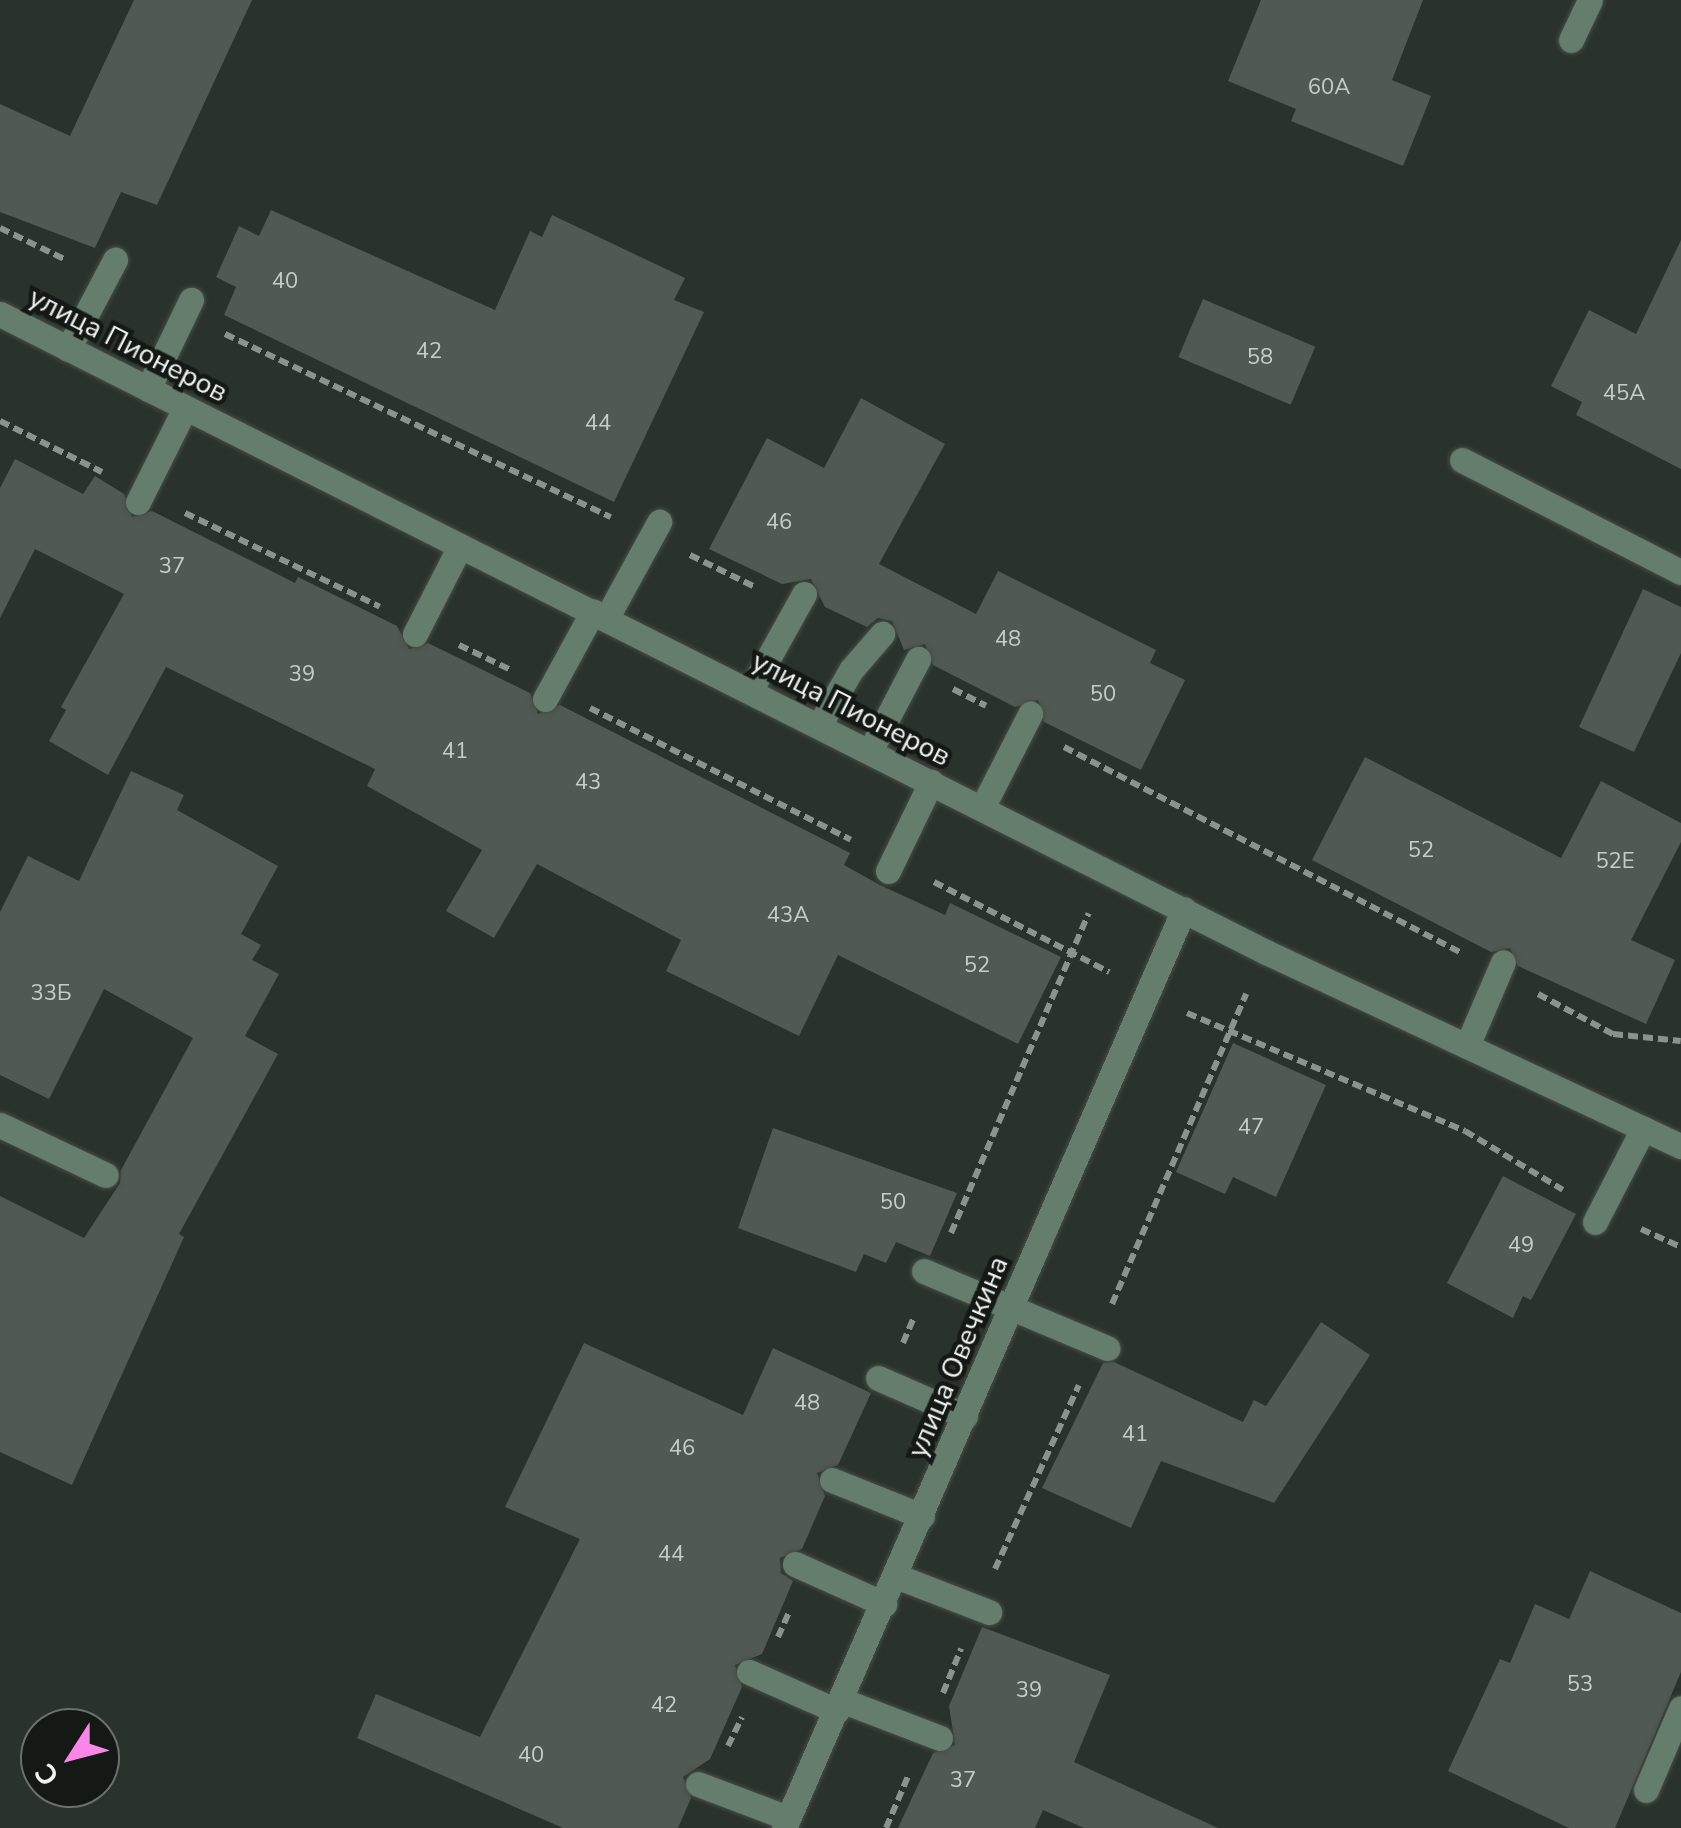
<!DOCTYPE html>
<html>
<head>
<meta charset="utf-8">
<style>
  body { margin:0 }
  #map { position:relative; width:1681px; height:1828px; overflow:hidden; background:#2a322c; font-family:"Nunito Sans",sans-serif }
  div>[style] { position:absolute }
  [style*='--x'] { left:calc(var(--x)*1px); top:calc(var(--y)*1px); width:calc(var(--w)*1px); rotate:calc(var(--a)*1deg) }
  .building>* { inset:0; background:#505952; transform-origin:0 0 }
  .path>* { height:6px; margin-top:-3px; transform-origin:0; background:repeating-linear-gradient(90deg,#8c928d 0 10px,transparent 0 15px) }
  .roads { filter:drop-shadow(0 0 2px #454d47) drop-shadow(0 0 2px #454d47) }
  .minor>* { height:25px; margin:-12.5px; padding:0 12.5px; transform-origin:12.5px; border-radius:12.5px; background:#657d6c }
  span { translate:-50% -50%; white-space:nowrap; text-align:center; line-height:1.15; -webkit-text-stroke:9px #151916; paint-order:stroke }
  .number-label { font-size:22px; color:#c6ccc8 }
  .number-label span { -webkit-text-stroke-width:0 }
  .street-label { font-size:28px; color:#eef3ef }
  .north { position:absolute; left:20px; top:1708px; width:100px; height:100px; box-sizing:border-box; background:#151916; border:2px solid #6c706d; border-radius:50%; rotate:234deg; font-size:28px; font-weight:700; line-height:40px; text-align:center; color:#eef3ef }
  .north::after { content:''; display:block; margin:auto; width:35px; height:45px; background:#fa87e7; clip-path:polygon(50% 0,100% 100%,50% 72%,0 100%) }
</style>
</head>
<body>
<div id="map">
  <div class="building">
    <i style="clip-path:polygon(134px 0,252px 0,157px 205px,121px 192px,95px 248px,0 212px,0 104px,70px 136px)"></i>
    <i style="clip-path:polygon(1261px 0,1423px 0,1392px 80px,1431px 96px,1403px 166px,1291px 121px,1296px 109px,1228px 81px)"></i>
    <i style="clip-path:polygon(271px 210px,495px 310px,530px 231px,542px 237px,552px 215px,685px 278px,674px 300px,704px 312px,614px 502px,224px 315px,236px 287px,216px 277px,239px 226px,259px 236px)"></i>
    <i style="clip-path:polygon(1681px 240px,1681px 469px,1576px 415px,1582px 402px,1551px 386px,1589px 310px,1636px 334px)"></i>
    <i style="left:1203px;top:299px;width:122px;height:63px;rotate:23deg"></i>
    <i style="clip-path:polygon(861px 398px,945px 444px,879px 564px,976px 614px,998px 571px,1156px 650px,1150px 663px,1185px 680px,1141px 770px,1044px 722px,1038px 700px,1015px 707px,933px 665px,925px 644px,904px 650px,892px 621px,878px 618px,867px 627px,825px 607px,811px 579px,782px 584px,709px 549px,767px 438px,824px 468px)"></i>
    <i style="clip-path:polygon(15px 459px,83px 494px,95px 476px,124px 494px,132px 517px,152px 511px,295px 583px,298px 577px,397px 626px,409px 649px,428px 643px,530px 693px,538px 714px,560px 705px,850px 853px,844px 865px,880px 885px,945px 915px,950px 903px,1061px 957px,1018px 1044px,838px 955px,799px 1036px,666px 971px,681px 940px,537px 864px,494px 938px,446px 911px,482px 850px,367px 786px,375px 769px,166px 667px,108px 775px,49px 741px,66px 710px,61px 707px,124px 594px,35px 549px,0 618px,0 488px)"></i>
    <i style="clip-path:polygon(1643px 589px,1681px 607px,1681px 653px,1634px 752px,1579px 727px)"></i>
    <i style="clip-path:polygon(1365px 757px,1561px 858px,1601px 781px,1681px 823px,1681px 842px,1631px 940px,1675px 960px,1646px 1024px,1518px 966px,1510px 948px,1491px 952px,1312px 860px)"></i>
    <i style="clip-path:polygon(131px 771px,184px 795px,177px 810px,278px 866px,241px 934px,261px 945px,252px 960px,279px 974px,245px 1036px,278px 1054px,179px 1234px,184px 1237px,72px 1485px,0 1452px,0 1196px,84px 1238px,120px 1183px,121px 1170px,193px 1038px,104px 989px,49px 1099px,0 1075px,0 912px,28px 856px,79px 881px)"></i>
    <i style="clip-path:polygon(1233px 1043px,1326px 1085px,1276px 1197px,1233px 1177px,1225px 1194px,1176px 1172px)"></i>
    <i style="clip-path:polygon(773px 1128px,957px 1193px,930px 1256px,896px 1242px,886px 1263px,864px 1254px,856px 1272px,738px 1228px)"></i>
    <i style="clip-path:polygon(1503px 1176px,1576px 1214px,1531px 1300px,1523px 1296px,1513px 1318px,1447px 1283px)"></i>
    <i style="clip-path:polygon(1321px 1322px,1370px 1355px,1274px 1503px,1161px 1461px,1131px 1528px,1042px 1488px,1103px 1363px,1114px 1362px,1243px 1422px,1254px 1400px,1266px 1406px)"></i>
    <i style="clip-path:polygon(584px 1343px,743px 1415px,773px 1348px,871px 1393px,838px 1465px,817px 1473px,825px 1496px,802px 1549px,780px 1558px,781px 1573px,793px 1581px,762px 1654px,735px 1665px,742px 1687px,710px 1759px,683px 1777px,691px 1798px,678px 1828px,563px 1828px,357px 1738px,376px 1694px,480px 1737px,580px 1539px,505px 1507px)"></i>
    <i style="clip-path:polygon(1590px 1571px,1681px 1613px,1681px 1672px,1615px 1828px,1569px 1828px,1448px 1771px,1500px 1659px,1510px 1663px,1535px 1604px,1569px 1619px)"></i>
    <i style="clip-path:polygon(982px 1627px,1110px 1675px,1074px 1762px,1218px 1828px,1084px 1828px,1043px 1810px,1035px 1828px,898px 1828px,933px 1753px,955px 1745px,949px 1706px)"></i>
  </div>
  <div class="path">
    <i style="--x:0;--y:228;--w:71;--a:25.8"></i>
    <i style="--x:225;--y:334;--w:427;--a:25.4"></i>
    <i style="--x:0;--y:421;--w:114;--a:26.6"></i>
    <i style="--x:185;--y:513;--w:216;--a:25.7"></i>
    <i style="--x:690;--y:555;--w:72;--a:26.2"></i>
    <i style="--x:459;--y:645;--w:58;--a:25.7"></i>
    <i style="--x:953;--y:689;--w:37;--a:27"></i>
    <i style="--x:590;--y:708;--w:292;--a:26.8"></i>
    <i style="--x:1064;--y:747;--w:447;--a:27.4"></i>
    <i style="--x:934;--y:882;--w:197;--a:27.2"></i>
    <i style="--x:1538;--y:994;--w:85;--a:28.1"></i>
    <i style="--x:1613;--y:1034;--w:68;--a:5.9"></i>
    <i style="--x:1187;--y:1013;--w:302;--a:23"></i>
    <i style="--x:1465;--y:1131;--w:114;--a:31"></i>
    <i style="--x:1641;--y:1229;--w:44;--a:24.2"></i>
    <i style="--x:951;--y:1233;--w:348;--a:-66.7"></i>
    <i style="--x:1112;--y:1304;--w:338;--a:-66.6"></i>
    <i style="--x:903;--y:1343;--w:28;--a:-67"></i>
    <i style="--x:995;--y:1569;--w:202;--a:-65.5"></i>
    <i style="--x:778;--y:1637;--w:27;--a:-66"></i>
    <i style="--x:943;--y:1693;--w:48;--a:-67.8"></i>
    <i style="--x:728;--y:1746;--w:32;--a:-64"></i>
    <i style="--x:886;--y:1828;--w:59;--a:-66.9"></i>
  </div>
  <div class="roads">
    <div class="minor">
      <i style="--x:1571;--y:40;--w:44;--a:-64.6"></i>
      <i style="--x:0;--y:314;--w:1418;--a:26.75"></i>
      <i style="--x:1266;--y:952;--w:458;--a:25.1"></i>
      <i style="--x:68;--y:349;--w:101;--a:-62.2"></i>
      <i style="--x:148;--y:389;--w:99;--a:-64.2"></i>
      <i style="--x:1462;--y:460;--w:246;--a:27.1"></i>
      <i style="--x:138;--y:502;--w:105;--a:-63.4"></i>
      <i style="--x:606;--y:619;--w:111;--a:-61.3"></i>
      <i style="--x:415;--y:634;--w:99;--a:-62.9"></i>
      <i style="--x:750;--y:691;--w:111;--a:-60.9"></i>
      <i style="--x:545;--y:699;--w:100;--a:-61.4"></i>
      <i style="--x:819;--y:726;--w:64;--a:-60.3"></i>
      <i style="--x:851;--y:670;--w:48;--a:-49.3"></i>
      <i style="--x:870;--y:751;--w:104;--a:-62.4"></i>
      <i style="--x:982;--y:808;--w:106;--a:-62.9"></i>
      <i style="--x:888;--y:871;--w:99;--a:-64.2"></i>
      <i style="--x:1467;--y:1046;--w:91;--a:-66.8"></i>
      <i style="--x:0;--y:1125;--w:117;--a:25.3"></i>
      <i style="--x:1595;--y:1222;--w:105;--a:-62.7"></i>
      <i style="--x:924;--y:1271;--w:199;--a:22.8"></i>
      <i style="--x:878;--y:1378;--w:95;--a:23.6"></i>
      <i style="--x:832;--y:1480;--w:97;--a:21.8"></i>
      <i style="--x:795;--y:1564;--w:98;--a:24.2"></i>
      <i style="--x:896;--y:1576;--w:100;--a:21.2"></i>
      <i style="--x:749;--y:1672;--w:96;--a:23.9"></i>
      <i style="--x:841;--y:1700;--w:106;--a:21"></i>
      <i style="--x:698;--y:1784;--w:96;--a:20.7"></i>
      <i style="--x:1646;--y:1790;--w:89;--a:-66.9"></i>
      <i style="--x:784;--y:1828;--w:1002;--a:-66.48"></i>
    </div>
  </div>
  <div class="number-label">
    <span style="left:1329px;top:88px">60А</span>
    <span style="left:285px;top:282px">40</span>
    <span style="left:429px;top:352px">42</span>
    <span style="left:1260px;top:358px">58</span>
    <span style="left:1624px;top:394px">45А</span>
    <span style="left:598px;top:424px">44</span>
    <span style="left:779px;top:523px">46</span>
    <span style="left:172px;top:567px">37</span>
    <span style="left:1008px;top:640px">48</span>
    <span style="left:302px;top:675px">39</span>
    <span style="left:1103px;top:695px">50</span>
    <span style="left:455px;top:752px">41</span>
    <span style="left:588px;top:783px">43</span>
    <span style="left:1421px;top:851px">52</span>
    <span style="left:1615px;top:862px">52Е</span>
    <span style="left:788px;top:916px">43А</span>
    <span style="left:977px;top:966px">52</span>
    <span style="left:51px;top:994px">33Б</span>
    <span style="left:1251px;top:1128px">47</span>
    <span style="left:893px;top:1203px">50</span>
    <span style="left:1521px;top:1246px">49</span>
    <span style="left:807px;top:1404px">48</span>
    <span style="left:1135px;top:1435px">41</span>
    <span style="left:682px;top:1449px">46</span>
    <span style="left:671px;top:1555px">44</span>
    <span style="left:1580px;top:1685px">53</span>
    <span style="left:1029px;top:1691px">39</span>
    <span style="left:664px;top:1706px">42</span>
    <span style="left:531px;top:1756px">40</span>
    <span style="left:963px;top:1781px">37</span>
  </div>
  <div class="street-label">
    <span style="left:128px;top:345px;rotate:27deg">улица Пионеров</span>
    <span style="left:851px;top:709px;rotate:27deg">улица Пионеров</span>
    <span style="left:958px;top:1357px;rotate:-67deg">улица Овечкина</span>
  </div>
  <div class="north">С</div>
</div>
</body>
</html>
